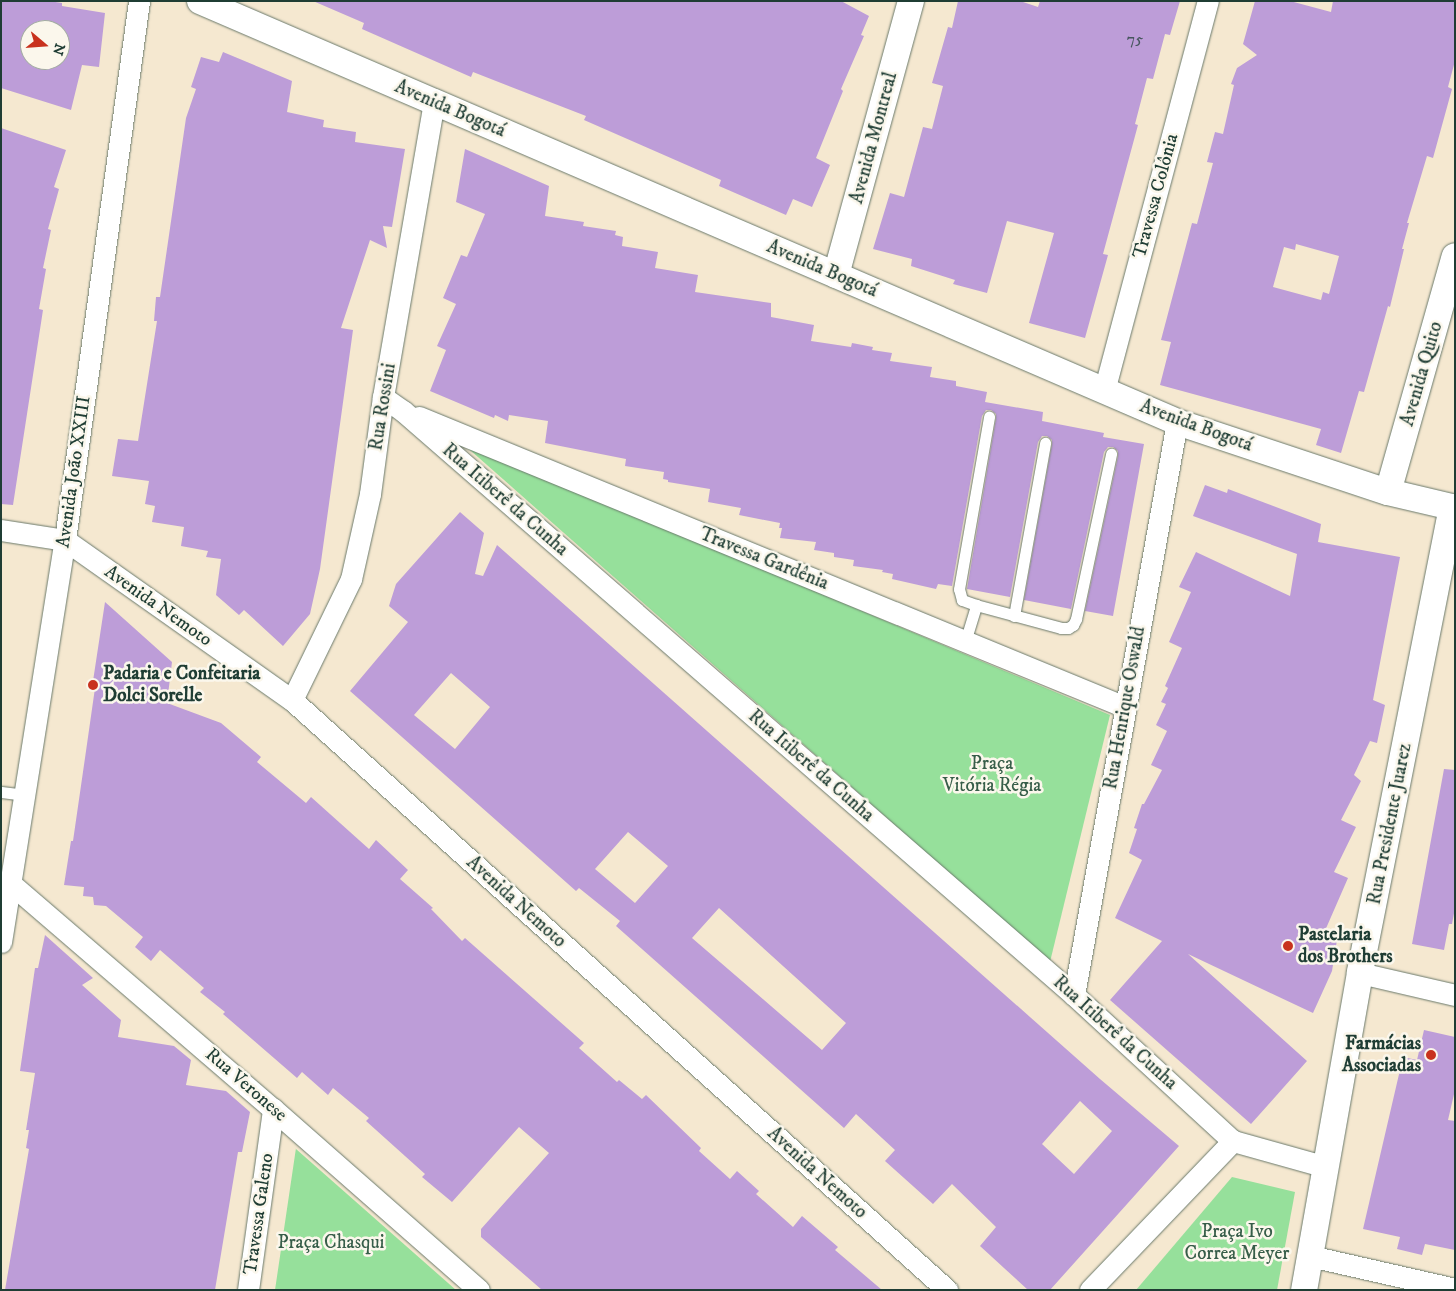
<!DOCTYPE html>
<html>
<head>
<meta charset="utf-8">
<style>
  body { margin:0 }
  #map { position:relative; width:1456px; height:1291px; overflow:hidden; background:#f5e8d0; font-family:"IM FELL DW Pica",serif }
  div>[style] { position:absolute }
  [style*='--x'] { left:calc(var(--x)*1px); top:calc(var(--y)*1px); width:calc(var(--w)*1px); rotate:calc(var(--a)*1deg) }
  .green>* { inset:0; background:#96e09b }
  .building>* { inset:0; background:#bd9dd8 }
  .roads { filter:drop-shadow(0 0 1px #6a796b) drop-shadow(0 0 1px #6a796b) }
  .service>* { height:11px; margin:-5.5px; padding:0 5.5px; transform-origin:5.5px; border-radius:5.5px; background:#fff }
  .minor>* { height:21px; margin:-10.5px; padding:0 10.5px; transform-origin:10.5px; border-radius:10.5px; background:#fff }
  .tertiary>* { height:26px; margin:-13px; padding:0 13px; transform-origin:13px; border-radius:13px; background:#fff }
  .dots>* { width:14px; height:14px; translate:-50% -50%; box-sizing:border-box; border:2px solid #fbf7ec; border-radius:50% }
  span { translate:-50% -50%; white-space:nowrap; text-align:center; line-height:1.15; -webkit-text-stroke:5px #fbf7ec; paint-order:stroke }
  .number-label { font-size:16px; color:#46555d }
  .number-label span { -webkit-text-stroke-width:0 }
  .street-label { font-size:19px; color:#1f3d34 }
  .poi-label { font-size:19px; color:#1f3d34; font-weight:700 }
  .left { translate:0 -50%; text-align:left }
  .right { translate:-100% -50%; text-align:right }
  .park-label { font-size:19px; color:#375e49 }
  .frame { position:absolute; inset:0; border:2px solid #1f3d34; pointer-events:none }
  .north { position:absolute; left:20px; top:20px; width:50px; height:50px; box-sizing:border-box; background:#fbf7ec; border:1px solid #a3ada2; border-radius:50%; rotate:108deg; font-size:14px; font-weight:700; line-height:20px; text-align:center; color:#1f3d34 }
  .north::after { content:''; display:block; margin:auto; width:18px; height:22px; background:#c8321e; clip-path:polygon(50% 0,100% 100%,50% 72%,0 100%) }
</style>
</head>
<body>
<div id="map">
  <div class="green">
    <i style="clip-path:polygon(462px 443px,1110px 715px,1050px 962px)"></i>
    <i style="clip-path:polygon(296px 1148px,296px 1149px,456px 1290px,275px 1290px)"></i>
    <i style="clip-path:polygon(1232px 1177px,1295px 1192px,1277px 1290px,1136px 1290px)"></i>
  </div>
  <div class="building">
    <i style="clip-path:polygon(evenodd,1px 1px,49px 1px,62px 3px,62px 6px,105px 13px,99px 67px,82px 65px,71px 110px,1px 88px,1px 1px,30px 30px,60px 30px,60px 60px,30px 60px,30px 30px)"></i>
    <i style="clip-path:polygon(313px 1px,841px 1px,869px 16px,861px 35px,864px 36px,841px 89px,843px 91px,816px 158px,830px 165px,812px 207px,793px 199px,786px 215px,719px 186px,721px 180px,584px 120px,586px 116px,473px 72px,471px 77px,362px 29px,364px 23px)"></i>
    <i style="clip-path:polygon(958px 1px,1020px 1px,1038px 7px,1040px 1px,1180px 1px,1170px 35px,1165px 34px,1153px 79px,1147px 78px,1135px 124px,1138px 125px,1103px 254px,1108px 255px,1085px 338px,1029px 323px,1054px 233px,1007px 221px,987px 293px,953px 284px,955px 280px,911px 266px,912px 259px,873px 249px,890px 193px,904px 197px,923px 127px,932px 129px,943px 86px,932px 83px,948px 27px,952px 28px)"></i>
    <i style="clip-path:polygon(evenodd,1255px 1px,1290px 1px,1331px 12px,1333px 1px,1455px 1px,1455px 61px,1448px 87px,1452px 89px,1433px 158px,1427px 156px,1407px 223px,1409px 223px,1402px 249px,1404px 249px,1390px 307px,1388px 306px,1364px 392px,1359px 391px,1341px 453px,1316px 445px,1321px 429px,1160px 385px,1171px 342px,1161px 340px,1192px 223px,1197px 224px,1213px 163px,1207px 162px,1215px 132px,1223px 134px,1234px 85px,1231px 84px,1237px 68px,1257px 55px,1243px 44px,1255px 1px,1296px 244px,1339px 256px,1329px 294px,1323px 292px,1321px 300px,1273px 287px,1284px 247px,1295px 250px,1296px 244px)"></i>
    <i style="clip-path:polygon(223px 52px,292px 81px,287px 112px,324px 120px,323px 127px,356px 132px,355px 142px,405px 149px,392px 227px,383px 226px,387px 248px,370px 240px,341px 328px,353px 330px,320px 569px,310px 614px,283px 646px,244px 610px,239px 615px,216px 595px,221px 559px,206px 557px,208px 551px,181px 546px,184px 527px,152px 522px,155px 506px,145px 504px,149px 481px,112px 476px,118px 439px,138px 441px,157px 321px,154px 321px,156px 297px,160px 297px,186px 118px,196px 89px,191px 87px,201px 57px,219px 62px)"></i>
    <i style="clip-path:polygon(1px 128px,66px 150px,54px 187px,59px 189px,48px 229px,51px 230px,43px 268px,46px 269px,39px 309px,43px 310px,13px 505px,1px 504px)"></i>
    <i style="clip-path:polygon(465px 149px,549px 186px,545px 216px,584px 222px,583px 226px,616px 231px,615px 235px,623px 237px,622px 246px,658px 252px,655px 268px,698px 275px,695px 292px,771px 303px,771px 317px,814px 325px,811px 341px,851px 347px,852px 343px,873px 347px,872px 350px,892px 353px,890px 361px,932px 367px,930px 377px,956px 381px,956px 386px,987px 392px,985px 402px,1043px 412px,1042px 421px,1104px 433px,1103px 437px,1144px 444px,1113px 616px,1085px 611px,1118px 456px,1118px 451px,1113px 447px,1108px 447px,1104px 452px,1071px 609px,1024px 600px,1052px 444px,1052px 440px,1047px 436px,1042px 436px,1038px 442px,1010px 597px,967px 589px,996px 418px,996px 414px,991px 410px,986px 410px,982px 416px,952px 586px,938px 584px,936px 589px,892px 579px,893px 574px,882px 572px,883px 570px,853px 566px,854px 560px,834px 557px,834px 553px,814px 550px,816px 542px,780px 538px,782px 528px,779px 528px,780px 523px,739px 515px,741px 508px,708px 502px,710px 489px,668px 482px,668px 480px,663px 479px,664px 472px,625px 466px,626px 459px,545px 443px,548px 421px,509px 415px,508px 421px,495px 415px,494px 418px,430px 391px,446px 350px,437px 346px,456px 304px,443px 298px,461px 255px,467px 257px,485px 214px,456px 202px)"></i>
    <i style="clip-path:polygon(1205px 485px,1227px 493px,1228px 489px,1321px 524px,1318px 542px,1400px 557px,1373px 700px,1385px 705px,1377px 743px,1370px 741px,1354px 775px,1361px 781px,1341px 820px,1356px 827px,1334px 872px,1348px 878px,1324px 933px,1337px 940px,1332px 971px,1313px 1013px,1188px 954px,1307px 1061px,1251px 1124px,1110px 1000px,1162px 941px,1115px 918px,1142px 860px,1129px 853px,1137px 829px,1134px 828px,1142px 804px,1144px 804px,1162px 770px,1151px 765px,1167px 731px,1156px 725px,1166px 704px,1161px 702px,1168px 688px,1165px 686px,1182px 648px,1169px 642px,1191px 592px,1179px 587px,1196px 552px,1290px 596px,1297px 554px,1193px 516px)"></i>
    <i style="clip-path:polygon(evenodd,460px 512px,484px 533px,475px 574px,483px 576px,497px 545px,1100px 1079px,1179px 1146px,1050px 1290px,1028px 1290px,980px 1246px,996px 1227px,952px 1184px,933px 1204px,885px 1161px,895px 1150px,856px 1114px,844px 1128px,616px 926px,620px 921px,579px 888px,576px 891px,350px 691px,408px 622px,389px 606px,396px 584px,460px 512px,451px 673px,490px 707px,455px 749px,414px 715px,451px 673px,460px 512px,628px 832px,668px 866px,635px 903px,595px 869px,628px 832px,460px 512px,719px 908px,846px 1023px,822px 1050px,692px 938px,719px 908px,460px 512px,1080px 1101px,1112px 1131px,1074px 1174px,1042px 1144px,1080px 1101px)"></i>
    <i style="clip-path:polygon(105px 602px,172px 662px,167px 703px,221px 723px,261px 757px,257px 762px,306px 803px,311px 797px,369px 849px,376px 840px,408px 870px,400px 879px,433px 908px,431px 909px,462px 941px,465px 938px,584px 1043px,579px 1048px,617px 1082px,619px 1080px,642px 1099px,646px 1095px,701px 1148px,699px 1151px,730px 1179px,737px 1171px,759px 1191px,756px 1194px,793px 1227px,802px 1216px,838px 1247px,835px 1250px,882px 1290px,542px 1290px,481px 1237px,481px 1229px,549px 1153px,519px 1127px,452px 1202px,422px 1177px,425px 1174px,366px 1121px,369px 1118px,333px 1088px,328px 1095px,302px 1072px,297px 1078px,223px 1014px,225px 1012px,200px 992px,204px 988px,160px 950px,151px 961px,135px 947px,143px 937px,106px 906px,94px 905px,93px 897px,83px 896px,84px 887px,64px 885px,71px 841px,73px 841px,85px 758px,96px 681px,93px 681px)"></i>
    <i style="clip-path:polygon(1444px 769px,1455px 770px,1455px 908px,1452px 924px,1449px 924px,1444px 950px,1412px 944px)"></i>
    <i style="clip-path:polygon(45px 935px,93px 978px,82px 985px,121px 1020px,118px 1037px,174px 1046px,191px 1060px,186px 1085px,226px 1091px,250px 1112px,242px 1152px,238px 1152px,215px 1290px,5px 1290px,29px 1149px,26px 1148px,29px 1130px,26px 1130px,35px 1073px,20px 1071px,35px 968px,38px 968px)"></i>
    <i style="clip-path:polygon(1424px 1030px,1455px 1037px,1455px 1090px,1448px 1120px,1455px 1121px,1455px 1250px,1425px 1244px,1422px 1255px,1397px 1249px,1400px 1237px,1363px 1229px,1403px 1057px,1417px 1060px)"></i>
  </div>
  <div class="roads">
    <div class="service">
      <i style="--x:976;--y:605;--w:15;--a:-160"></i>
      <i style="--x:962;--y:600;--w:11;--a:-105"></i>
      <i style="--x:959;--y:589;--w:175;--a:-80.1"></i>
      <i style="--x:1014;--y:616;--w:176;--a:-79.8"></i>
      <i style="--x:965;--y:642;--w:39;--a:-73"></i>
      <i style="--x:976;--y:605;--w:88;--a:15.1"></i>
      <i style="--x:1061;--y:628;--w:7;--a:0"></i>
      <i style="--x:1068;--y:628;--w:6;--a:-31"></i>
      <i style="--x:1073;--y:625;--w:7;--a:-63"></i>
      <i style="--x:1076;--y:619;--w:169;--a:-78"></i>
      <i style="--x:1;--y:792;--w:23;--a:7"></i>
    </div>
    <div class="minor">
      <i style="--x:1104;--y:391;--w:404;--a:-75.1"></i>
      <i style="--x:383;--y:397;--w:24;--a:35"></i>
      <i style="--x:403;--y:411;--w:890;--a:41.03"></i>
      <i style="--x:1074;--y:995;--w:216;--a:42.6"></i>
      <i style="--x:419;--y:417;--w:763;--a:22.33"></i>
      <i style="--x:1;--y:530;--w:65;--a:8.9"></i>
      <i style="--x:65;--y:540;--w:278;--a:35.2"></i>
      <i style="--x:292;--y:700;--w:882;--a:42.01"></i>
      <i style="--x:292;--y:700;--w:135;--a:-64"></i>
      <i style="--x:351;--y:579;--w:87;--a:-77.4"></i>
      <i style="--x:370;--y:494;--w:98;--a:-82.4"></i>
      <i style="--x:383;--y:397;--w:299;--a:-80.2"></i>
      <i style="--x:10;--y:883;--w:347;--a:40.7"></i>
      <i style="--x:273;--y:1109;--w:274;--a:41.3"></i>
      <i style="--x:1;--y:942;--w:407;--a:-81"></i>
      <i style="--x:65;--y:540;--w:544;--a:-82.18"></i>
      <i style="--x:1360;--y:973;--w:98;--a:13"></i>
      <i style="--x:1074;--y:995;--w:582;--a:-79.81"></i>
      <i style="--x:1310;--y:1256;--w:149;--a:12.8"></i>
      <i style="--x:248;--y:1290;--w:183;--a:-82.1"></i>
      <i style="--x:1090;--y:1290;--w:207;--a:-46.2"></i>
      <i style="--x:1233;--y:1141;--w:97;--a:15.6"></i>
    </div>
    <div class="tertiary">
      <i style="--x:200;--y:1;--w:1064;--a:23.31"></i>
      <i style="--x:1177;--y:422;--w:222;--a:18.4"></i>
      <i style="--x:1388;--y:492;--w:66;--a:13.2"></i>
      <i style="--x:1452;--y:507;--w:475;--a:101.2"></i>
      <i style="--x:1360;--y:973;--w:322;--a:100"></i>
      <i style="--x:836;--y:275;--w:284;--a:-74.7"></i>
      <i style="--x:1388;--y:492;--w:245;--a:-74.2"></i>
    </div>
  </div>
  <div class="dots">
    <i style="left:93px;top:685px;background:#c8321e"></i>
    <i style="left:1288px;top:946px;background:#c8321e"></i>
    <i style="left:1431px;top:1055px;background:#c8321e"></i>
  </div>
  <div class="number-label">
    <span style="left:1135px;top:39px">75</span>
  </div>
  <div class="street-label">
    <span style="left:450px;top:109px;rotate:23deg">Avenida Bogotá</span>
    <span style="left:874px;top:138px;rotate:-75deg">Avenida Montreal</span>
    <span style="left:1156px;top:196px;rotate:-75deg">Travessa Colônia</span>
    <span style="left:822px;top:269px;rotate:23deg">Avenida Bogotá</span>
    <span style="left:1422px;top:374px;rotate:-74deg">Avenida Quito</span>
    <span style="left:383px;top:407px;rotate:-81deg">Rua Rossini</span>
    <span style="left:1196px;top:426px;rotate:20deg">Avenida Bogotá</span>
    <span style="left:74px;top:472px;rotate:-82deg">Avenida João XXIII</span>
    <span style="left:505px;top:500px;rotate:41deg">Rua Itiberê da Cunha</span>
    <span style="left:764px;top:559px;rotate:22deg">Travessa Gardênia</span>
    <span style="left:158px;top:606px;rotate:35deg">Avenida Nemoto</span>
    <span style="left:1125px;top:708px;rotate:-80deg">Rua Henrique Oswald</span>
    <span style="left:811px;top:766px;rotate:41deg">Rua Itiberê da Cunha</span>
    <span style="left:1390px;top:824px;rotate:-79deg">Rua Presidente Juarez</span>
    <span style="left:516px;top:902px;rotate:42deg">Avenida Nemoto</span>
    <span style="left:1115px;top:1033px;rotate:42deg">Rua Itiberê da Cunha</span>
    <span style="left:246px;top:1085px;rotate:41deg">Rua Veronese</span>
    <span style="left:817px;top:1173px;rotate:42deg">Avenida Nemoto</span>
    <span style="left:259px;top:1214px;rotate:-82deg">Travessa Galeno</span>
  </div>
  <div class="poi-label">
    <span class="left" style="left:103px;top:685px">Padaria e Confeitaria<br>Dolci Sorelle</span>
    <span class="left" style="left:1298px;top:946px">Pastelaria<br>dos Brothers</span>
    <span class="right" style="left:1421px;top:1055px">Farmácias<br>Associadas</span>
  </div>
  <div class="park-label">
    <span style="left:992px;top:775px">Praça<br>Vitória Régia</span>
    <span style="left:1237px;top:1243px">Praça Ivo<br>Correa Meyer</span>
    <span style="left:331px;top:1243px">Praça Chasqui</span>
  </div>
  <div class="frame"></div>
  <div class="north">N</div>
</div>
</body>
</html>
